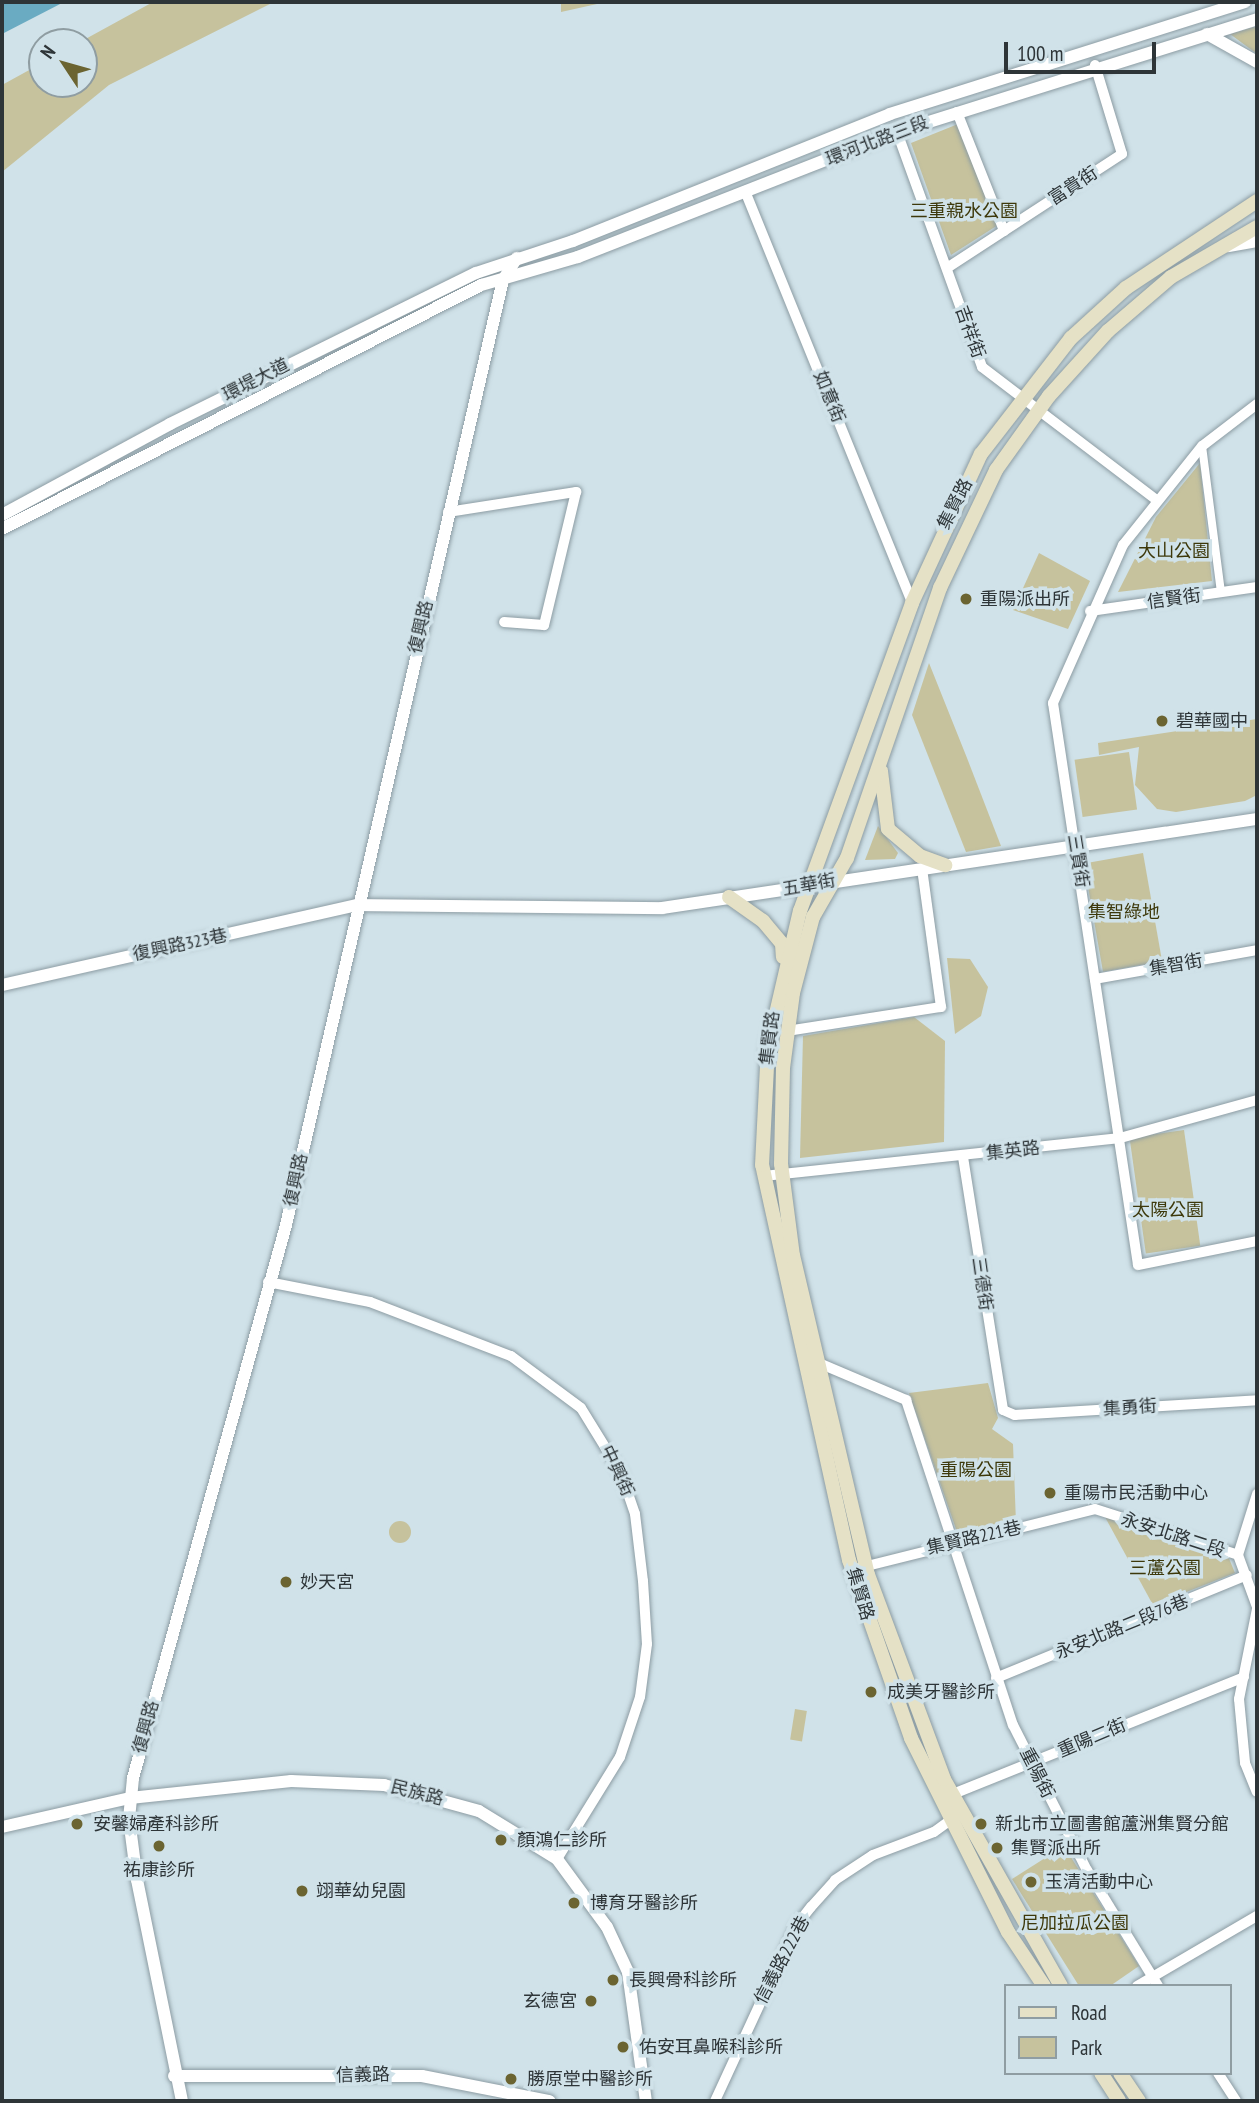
<!DOCTYPE html>
<html>
<head>
<meta charset="utf-8">
<style>
  body { margin:0 }
  #map { position:relative; width:1259px; height:2103px; overflow:hidden; background:#d0e2e9; font-family:"PT Sans Narrow","Noto Sans TC",sans-serif }
  div>[style] { position:absolute }
  [style*='--x'] { left:calc(var(--x)*1px); top:calc(var(--y)*1px); width:calc(var(--w)*1px); rotate:calc(var(--a)*1deg) }
  .green>* { inset:0; background:#c6c29d; transform-origin:0 0 }
  .round { border-radius:50% }
  .water>* { inset:0; background:#6aabc2 }
  .roads { filter:drop-shadow(0 0 2px #8c9ca3) drop-shadow(0 0 2px #8c9ca3) }
  .pedestrian>* { height:8px; margin:-4px; padding:0 4px; transform-origin:4px; border-radius:4px; background:#fff }
  .minor>* { height:10px; margin:-5px; padding:0 5px; transform-origin:5px; border-radius:5px; background:#fff }
  .tertiary>* { height:12px; margin:-6px; padding:0 6px; transform-origin:6px; border-radius:6px; background:#fff }
  .secondary>* { height:14px; margin:-7px; padding:0 7px; transform-origin:7px; border-radius:7px; background:#e5e1c6 }
  .dots>* { width:19px; height:19px; translate:-50% -50%; box-sizing:border-box; border:4px solid #d0e2e9; border-radius:50% }
  span { translate:-50% -50%; white-space:nowrap; text-align:center; line-height:1.15; -webkit-text-stroke:7px #d0e2e9; paint-order:stroke }
  .street-label { font-size:18px; color:#2e3538 }
  .park-label { font-size:18px; color:#3d380a }
  .poi-label { font-size:18px; color:#2e3538 }
  .left { translate:0 -50%; text-align:left }
  .right { translate:-100% -50%; text-align:right }
  .frame { position:absolute; inset:0; border:4px solid #2e3538; pointer-events:none }
  .legend { position:absolute; left:1004px; top:1984px; width:228px; height:91px; box-sizing:border-box; background:#d0e2e9; border:2px solid #8f9da2; margin:0; padding:9px 12px; list-style:none; font-size:21px; color:#2e3538 }
  .legend li { display:flex; align-items:center; gap:14px; height:35px }
  .legend b { width:35px; border:2px solid #8f9da2 }
  .north { position:absolute; left:28px; top:28px; width:70px; height:70px; box-sizing:border-box; background:#d0e2e9; border:2px solid #8f9da2; border-radius:50%; rotate:306deg; font-size:19px; font-weight:700; line-height:28px; text-align:center; color:#2e3538 }
  .north::after { content:''; display:block; margin:auto; width:24px; height:32px; background:#6b6431; clip-path:polygon(50% 0,100% 100%,50% 72%,0 100%) }
  .scale { position:absolute; left:1004px; top:42px; width:152px; height:32px; box-sizing:border-box; border:4px solid #2e3538; border-top:0; padding-left:9px; font-size:21px; line-height:24px; white-space:nowrap; color:#2e3538; -webkit-text-stroke:5px #d0e2e9; paint-order:stroke }
</style>
</head>
<body>
<div id="map">
  <div class="green">
    <i style="clip-path:polygon(153px 2px,274px 2px,109px 85px,2px 172px,2px 85px,42px 63px,42px 84px,84px 84px,80px 42px)"></i>
    <i style="clip-path:polygon(561px 2px,606px 2px,561px 12px)"></i>
    <i style="clip-path:polygon(1254px 27px,1257px 29px,1257px 54px,1230px 34px)"></i>
    <i style="clip-path:polygon(958px 124px,998px 225px,951px 255px,911px 143px)"></i>
    <i style="clip-path:polygon(1200px 463px,1212px 581px,1118px 592px,1156px 517px)"></i>
    <i style="clip-path:polygon(1039px 553px,1090px 581px,1068px 629px,1013px 610px)"></i>
    <i style="clip-path:polygon(929px 663px,967px 758px,1001px 846px,966px 852px,912px 715px)"></i>
    <i style="clip-path:polygon(1257px 719px,1257px 795px,1245px 801px,1176px 812px,1157px 809px,1135px 785px,1139px 747px,1099px 755px,1098px 743px)"></i>
    <i style="left:1129px;top:752px;width:58px;height:55px;rotate:82deg"></i>
    <i style="clip-path:polygon(878px 826px,898px 853px,895px 859px,865px 860px)"></i>
    <i style="left:1143px;top:853px;width:110px;height:60px;rotate:80deg"></i>
    <i style="clip-path:polygon(947px 958px,970px 959px,988px 987px,981px 1016px,955px 1034px)"></i>
    <i style="clip-path:polygon(914px 1017px,945px 1041px,944px 1142px,800px 1158px,803px 1036px)"></i>
    <i style="left:1184px;top:1130px;width:117px;height:55px;rotate:82deg"></i>
    <i style="clip-path:polygon(988px 1383px,998px 1418px,992px 1429px,1013px 1444px,1016px 1523px,958px 1535px,909px 1393px)"></i>
    <i style="clip-path:polygon(1105px 1517px,1228px 1556px,1235px 1573px,1153px 1605px)"></i>
    <i class="round" style="left:389px;top:1521px;width:22px;height:22px"></i>
    <i style="left:795px;top:1709px;width:12px;height:31px;rotate:9deg"></i>
    <i style="clip-path:polygon(1064px 1846px,1139px 1966px,1110px 1986px,1079px 1986px,1012px 1879px)"></i>
  </div>
  <div class="water">
    <i style="clip-path:polygon(2px 2px,64px 2px,2px 34px)"></i>
  </div>
  <div class="roads">
    <div class="pedestrian">
      <i style="--x:1202;--y:446;--w:147;--a:82.6"></i>
    </div>
    <div class="minor">
      <i style="--x:957;--y:112;--w:128;--a:68.4"></i>
      <i style="--x:897;--y:132;--w:250;--a:70.1"></i>
      <i style="--x:982;--y:367;--w:218;--a:37.3"></i>
      <i style="--x:745;--y:191;--w:445;--a:67.9"></i>
      <i style="--x:947;--y:268;--w:209;--a:-33.1"></i>
      <i style="--x:1122;--y:154;--w:93;--a:-106.9"></i>
      <i style="--x:1257;--y:404;--w:69;--a:142.6"></i>
      <i style="--x:1202;--y:446;--w:127;--a:128.6"></i>
      <i style="--x:1123;--y:545;--w:173;--a:113.9"></i>
      <i style="--x:1053;--y:703;--w:568;--a:81.4"></i>
      <i style="--x:1138;--y:1265;--w:121;--a:-11.4"></i>
      <i style="--x:448;--y:512;--w:130;--a:-8.9"></i>
      <i style="--x:576;--y:492;--w:137;--a:103.5"></i>
      <i style="--x:544;--y:625;--w:40;--a:-175.7"></i>
      <i style="--x:1090;--y:611;--w:169;--a:-8.2"></i>
      <i style="--x:1095;--y:979;--w:165;--a:-10.1"></i>
      <i style="--x:787;--y:1031;--w:156;--a:-8.9"></i>
      <i style="--x:941;--y:1007;--w:139;--a:-97.8"></i>
      <i style="--x:963;--y:1157;--w:256;--a:81"></i>
      <i style="--x:1003;--y:1410;--w:13;--a:23"></i>
      <i style="--x:1015;--y:1415;--w:242;--a:-3.5"></i>
      <i style="--x:764;--y:1176;--w:358;--a:-6.1"></i>
      <i style="--x:1120;--y:1138;--w:142;--a:-15.5"></i>
      <i style="--x:268;--y:1282;--w:104;--a:11.1"></i>
      <i style="--x:370;--y:1302;--w:151;--a:21"></i>
      <i style="--x:511;--y:1356;--w:87;--a:36.6"></i>
      <i style="--x:581;--y:1408;--w:76;--a:58.4"></i>
      <i style="--x:621;--y:1473;--w:43;--a:71.1"></i>
      <i style="--x:635;--y:1514;--w:67;--a:83.2"></i>
      <i style="--x:643;--y:1581;--w:63;--a:86.4"></i>
      <i style="--x:647;--y:1644;--w:53;--a:97.5"></i>
      <i style="--x:640;--y:1697;--w:63;--a:108.4"></i>
      <i style="--x:620;--y:1757;--w:120;--a:121.7"></i>
      <i style="--x:819;--y:1363;--w:95;--a:23"></i>
      <i style="--x:906;--y:1400;--w:342;--a:71.8"></i>
      <i style="--x:1013;--y:1725;--w:163;--a:63"></i>
      <i style="--x:1087;--y:1870;--w:136;--a:58.5"></i>
      <i style="--x:1238;--y:1555;--w:64;--a:-72.7"></i>
      <i style="--x:859;--y:1568;--w:243;--a:-14"></i>
      <i style="--x:1095;--y:1509;--w:150;--a:17.8"></i>
      <i style="--x:1238;--y:1555;--w:55;--a:69.9"></i>
      <i style="--x:1257;--y:1609;--w:92;--a:101.3"></i>
      <i style="--x:1239;--y:1699;--w:64;--a:84.6"></i>
      <i style="--x:1245;--y:1763;--w:31;--a:68"></i>
      <i style="--x:996;--y:1678;--w:271;--a:-22.3"></i>
      <i style="--x:948;--y:1796;--w:319;--a:-21.9"></i>
      <i style="--x:1137;--y:1986;--w:139;--a:-30.3"></i>
      <i style="--x:1218;--y:2073;--w:33;--a:57"></i>
      <i style="--x:715;--y:2101;--w:193;--a:-65.2"></i>
      <i style="--x:796;--y:1926;--w:24;--a:-52"></i>
      <i style="--x:811;--y:1907;--w:36;--a:-48"></i>
      <i style="--x:835;--y:1880;--w:45;--a:-33.3"></i>
      <i style="--x:873;--y:1855;--w:65;--a:-20.7"></i>
      <i style="--x:934;--y:1832;--w:29;--a:-36"></i>
    </div>
    <div class="tertiary">
      <i style="--x:1207;--y:34;--w:57;--a:29.2"></i>
      <i style="--x:1229;--y:246;--w:28;--a:-10"></i>
      <i style="--x:2;--y:515;--w:191;--a:-28.4"></i>
      <i style="--x:170;--y:424;--w:341;--a:-26.3"></i>
      <i style="--x:476;--y:273;--w:102;--a:-18.3"></i>
      <i style="--x:573;--y:241;--w:341;--a:-21.8"></i>
      <i style="--x:890;--y:114;--w:372;--a:-17.5"></i>
      <i style="--x:2;--y:529;--w:538;--a:-26.99"></i>
      <i style="--x:481;--y:285;--w:101;--a:-16.1"></i>
      <i style="--x:578;--y:257;--w:343;--a:-21.4"></i>
      <i style="--x:897;--y:132;--w:377;--a:-17.4"></i>
      <i style="--x:2;--y:985;--w:364;--a:-12.7"></i>
      <i style="--x:357;--y:905;--w:305;--a:0.6"></i>
      <i style="--x:662;--y:908;--w:602;--a:-8.51"></i>
      <i style="--x:2;--y:1827;--w:131;--a:-12.8"></i>
      <i style="--x:130;--y:1798;--w:162;--a:-6"></i>
      <i style="--x:291;--y:1781;--w:93;--a:2.5"></i>
      <i style="--x:384;--y:1785;--w:98;--a:15.3"></i>
      <i style="--x:479;--y:1811;--w:92;--a:31.6"></i>
      <i style="--x:557;--y:1859;--w:84;--a:53.7"></i>
      <i style="--x:607;--y:1927;--w:50;--a:65"></i>
      <i style="--x:628;--y:1972;--w:130;--a:82.1"></i>
      <i style="--x:174;--y:2076;--w:248;--a:0"></i>
      <i style="--x:422;--y:2076;--w:130;--a:11.1"></i>
      <i style="--x:182;--y:2101;--w:226;--a:-101.5"></i>
      <i style="--x:137;--y:1880;--w:62;--a:-97.5"></i>
      <i style="--x:129;--y:1819;--w:41;--a:-84.4"></i>
      <i style="--x:133;--y:1778;--w:574;--a:-74.53"></i>
      <i style="--x:286;--y:1225;--w:970;--a:-77.07"></i>
      <i style="--x:503;--y:280;--w:26;--a:-58"></i>
    </div>
    <div class="secondary">
      <i style="--x:881;--y:771;--w:58;--a:83.1"></i>
      <i style="--x:888;--y:829;--w:42;--a:40.2"></i>
      <i style="--x:920;--y:856;--w:27;--a:20"></i>
      <i style="--x:729;--y:897;--w:42;--a:35.2"></i>
      <i style="--x:763;--y:921;--w:30;--a:50"></i>
      <i style="--x:782;--y:944;--w:13;--a:86"></i>
      <i style="--x:1044;--y:1986;--w:65;--a:-123.7"></i>
      <i style="--x:1008;--y:1932;--w:217;--a:-116.6"></i>
      <i style="--x:911;--y:1738;--w:188;--a:-109.2"></i>
      <i style="--x:849;--y:1560;--w:404;--a:-102.4"></i>
      <i style="--x:762;--y:1165;--w:117;--a:-87.1"></i>
      <i style="--x:768;--y:1048;--w:141;--a:-76.9"></i>
      <i style="--x:800;--y:911;--w:328;--a:-70"></i>
      <i style="--x:912;--y:603;--w:164;--a:-65.2"></i>
      <i style="--x:981;--y:454;--w:147;--a:-52.2"></i>
      <i style="--x:1071;--y:338;--w:74;--a:-42.3"></i>
      <i style="--x:1126;--y:288;--w:157;--a:-33.6"></i>
      <i style="--x:1061;--y:1986;--w:238;--a:-119.5"></i>
      <i style="--x:944;--y:1779;--w:218;--a:-110.4"></i>
      <i style="--x:868;--y:1575;--w:328;--a:-103.2"></i>
      <i style="--x:793;--y:1256;--w:93;--a:-97.4"></i>
      <i style="--x:781;--y:1164;--w:96;--a:-88.8"></i>
      <i style="--x:783;--y:1068;--w:76;--a:-82.4"></i>
      <i style="--x:793;--y:993;--w:79;--a:-75.3"></i>
      <i style="--x:813;--y:917;--w:68;--a:-60"></i>
      <i style="--x:847;--y:858;--w:286;--a:-71"></i>
      <i style="--x:940;--y:588;--w:131;--a:-64.6"></i>
      <i style="--x:996;--y:470;--w:91;--a:-54.4"></i>
      <i style="--x:1049;--y:396;--w:88;--a:-47.8"></i>
      <i style="--x:1108;--y:331;--w:83;--a:-40.6"></i>
      <i style="--x:1171;--y:277;--w:99;--a:-30.2"></i>
      <i style="--x:1101;--y:2073;--w:33;--a:57"></i>
      <i style="--x:1120;--y:2073;--w:34;--a:56"></i>
    </div>
  </div>
  <div class="dots">
    <i style="left:966px;top:599px;background:#6b6431"></i>
    <i style="left:1162px;top:721px;background:#6b6431"></i>
    <i style="left:1050px;top:1493px;background:#6b6431"></i>
    <i style="left:286px;top:1582px;background:#6b6431"></i>
    <i style="left:871px;top:1692px;background:#6b6431"></i>
    <i style="left:77px;top:1824px;background:#6b6431"></i>
    <i style="left:981px;top:1824px;background:#6b6431"></i>
    <i style="left:501px;top:1840px;background:#6b6431"></i>
    <i style="left:159px;top:1846px;background:#6b6431"></i>
    <i style="left:997px;top:1848px;background:#6b6431"></i>
    <i style="left:1031px;top:1882px;background:#6b6431"></i>
    <i style="left:302px;top:1891px;background:#6b6431"></i>
    <i style="left:574px;top:1903px;background:#6b6431"></i>
    <i style="left:613px;top:1980px;background:#6b6431"></i>
    <i style="left:591px;top:2001px;background:#6b6431"></i>
    <i style="left:623px;top:2047px;background:#6b6431"></i>
    <i style="left:511px;top:2079px;background:#6b6431"></i>
  </div>
  <div class="street-label">
    <span style="left:877px;top:141px;rotate:-21deg">環河北路三段</span>
    <span style="left:1073px;top:186px;rotate:-33deg">富貴街</span>
    <span style="left:970px;top:332px;rotate:70deg">吉祥街</span>
    <span style="left:256px;top:380px;rotate:-27deg">環堤大道</span>
    <span style="left:829px;top:397px;rotate:68deg">如意街</span>
    <span style="left:955px;top:504px;rotate:-63deg">集賢路</span>
    <span style="left:1174px;top:599px;rotate:-8deg">信賢街</span>
    <span style="left:421px;top:627px;rotate:-77deg">復興路</span>
    <span style="left:1078px;top:861px;rotate:81deg">三賢街</span>
    <span style="left:809px;top:885px;rotate:-10deg">五華街</span>
    <span style="left:180px;top:945px;rotate:-12deg">復興路323巷</span>
    <span style="left:1176px;top:965px;rotate:-10deg">集智街</span>
    <span style="left:770px;top:1038px;rotate:-83deg">集賢路</span>
    <span style="left:1013px;top:1151px;rotate:-7deg">集英路</span>
    <span style="left:296px;top:1180px;rotate:-78deg">復興路</span>
    <span style="left:982px;top:1284px;rotate:82deg">三德街</span>
    <span style="left:1130px;top:1408px;rotate:-4deg">集勇街</span>
    <span style="left:617px;top:1471px;rotate:65deg">中興街</span>
    <span style="left:1173px;top:1535px;rotate:18deg">永安北路二段</span>
    <span style="left:974px;top:1538px;rotate:-13deg">集賢路221巷</span>
    <span style="left:860px;top:1594px;rotate:73deg">集賢路</span>
    <span style="left:1122px;top:1627px;rotate:-22deg">永安北路二段76巷</span>
    <span style="left:146px;top:1727px;rotate:-75deg">復興路</span>
    <span style="left:1092px;top:1738px;rotate:-23deg">重陽二街</span>
    <span style="left:1037px;top:1773px;rotate:63deg">重陽街</span>
    <span style="left:417px;top:1793px;rotate:14deg">民族路</span>
    <span style="left:782px;top:1960px;rotate:-62deg">信義路222巷</span>
    <span style="left:363px;top:2075px;rotate:-1deg">信義路</span>
  </div>
  <div class="park-label">
    <span style="left:964px;top:211px">三重親水公園</span>
    <span style="left:1174px;top:551px">大山公園</span>
    <span style="left:1124px;top:912px">集智綠地</span>
    <span style="left:1168px;top:1210px">太陽公園</span>
    <span style="left:976px;top:1470px">重陽公園</span>
    <span style="left:1165px;top:1568px">三蘆公園</span>
    <span style="left:1075px;top:1923px">尼加拉瓜公園</span>
  </div>
  <div class="poi-label">
    <span class="left" style="left:980px;top:599px">重陽派出所</span>
    <span class="left" style="left:1176px;top:721px">碧華國中</span>
    <span class="left" style="left:1064px;top:1493px">重陽市民活動中心</span>
    <span class="left" style="left:300px;top:1582px">妙天宮</span>
    <span class="left" style="left:887px;top:1692px">成美牙醫診所</span>
    <span class="left" style="left:93px;top:1824px">安馨婦產科診所</span>
    <span class="left" style="left:995px;top:1824px">新北市立圖書館蘆洲集賢分館</span>
    <span class="left" style="left:517px;top:1840px">顏鴻仁診所</span>
    <span class="left" style="left:1011px;top:1848px">集賢派出所</span>
    <span style="left:159px;top:1870px">祐康診所</span>
    <span class="left" style="left:1045px;top:1882px">玉清活動中心</span>
    <span class="left" style="left:316px;top:1891px">翊華幼兒園</span>
    <span class="left" style="left:590px;top:1903px">博育牙醫診所</span>
    <span class="left" style="left:629px;top:1980px">長興骨科診所</span>
    <span class="right" style="left:577px;top:2001px">玄德宮</span>
    <span class="left" style="left:639px;top:2047px">佑安耳鼻喉科診所</span>
    <span class="left" style="left:527px;top:2079px">勝原堂中醫診所</span>
  </div>
  <div class="frame"></div>
  <ul class="legend">
  <li><b style="height:9px;background:#e5e1c6"></b>Road</li>
  <li><b style="height:19px;background:#c6c29d"></b>Park</li>
  </ul>
  <div class="north">N</div>
  <div class="scale">100 m</div>
</div>
</body>
</html>
